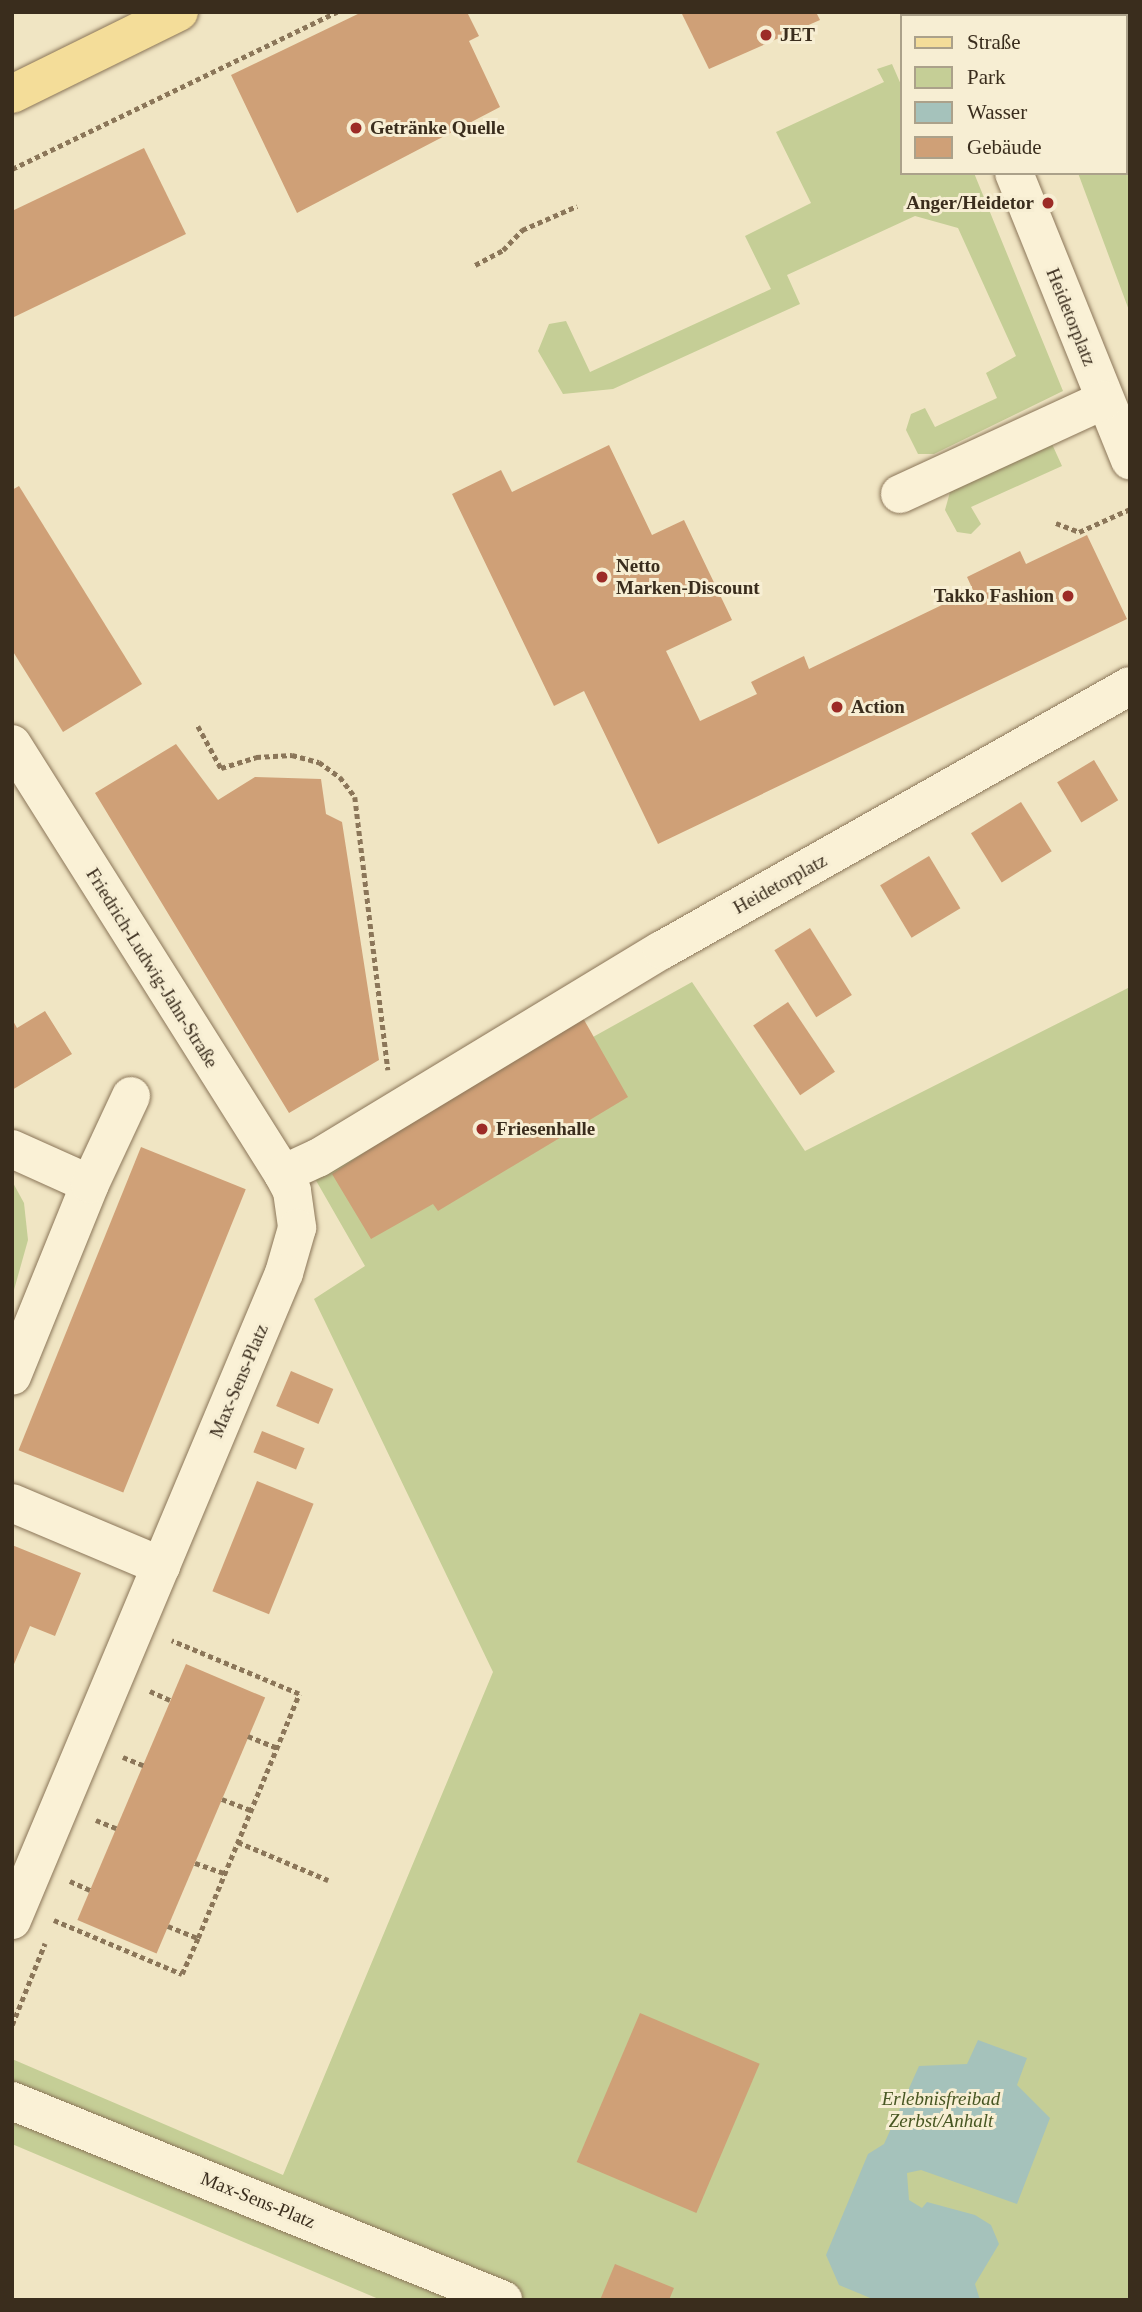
<!DOCTYPE html>
<html>
<head>
<meta charset="utf-8">
<style>
  body { margin:0 }
  #map { position:relative; width:1142px; height:2312px; overflow:hidden; background:#f0e5c3; font-family:"Times New Roman",serif }
  div>[style] { position:absolute }
  [style*='--x'] { left:calc(var(--x)*1px); top:calc(var(--y)*1px); width:calc(var(--w)*1px); rotate:calc(var(--a)*1deg) }
  .green>* { inset:0; background:#c5ce96 }
  .water>* { inset:0; background:#a5c2bb }
  .building>* { inset:0; background:#cfa077; transform-origin:0 0 }
  .path>* { height:4.5px; margin-top:-2.25px; transform-origin:0; background:repeating-linear-gradient(90deg,#8b7659 0 5px,transparent 0 8.5px) }
  .roads { filter:drop-shadow(0 0 2px #8b7659) drop-shadow(0 0 2px #8b7659) }
  .minor>* { height:38px; margin:-19px; padding:0 19px; transform-origin:19px; border-radius:19px; background:#faf1d6 }
  .major>* { height:38px; margin:-19px; padding:0 19px; transform-origin:19px; border-radius:19px; background:#f4dd99 }
  .dots>* { width:19px; height:19px; translate:-50% -50%; box-sizing:border-box; border:4px solid #f7eed3; border-radius:50% }
  span { translate:-50% -50%; white-space:nowrap; text-align:center; line-height:1.15; -webkit-text-stroke:6px #f7eed3; paint-order:stroke }
  .poi-label { font-size:19px; color:#3a2d1d; font-weight:700 }
  .left { translate:0 -50%; text-align:left }
  .right { translate:-100% -50%; text-align:right }
  .street-label { font-size:19px; color:#3a2d1d }
  .park-label { font-size:19px; color:#485723; font-style:italic }
  .frame { position:absolute; inset:0; border:14px solid #3a2d1d; pointer-events:none }
  .legend { position:absolute; left:900px; top:14px; width:228px; height:161px; box-sizing:border-box; background:#f7eed3; border:2px solid #aba18a; margin:0; padding:9px 12px; list-style:none; font-size:21px; color:#3a2d1d }
  .legend li { display:flex; align-items:center; gap:14px; height:35px }
  .legend b { width:35px; border:2px solid #aba18a }
</style>
</head>
<body>
<div id="map">
  <div class="green">
    <i style="clip-path:polygon(1006px 12px,1130px 12px,1130px 313px,1078px 173px,1126px 173px,1126px 16px)"></i>
    <i style="clip-path:polygon(892px 64px,902px 87px,902px 173px,974px 173px,1063px 391px,934px 454px,918px 454px,906px 430px,911px 414px,925px 408px,935px 427px,997px 398px,986px 373px,1016px 356px,958px 228px,915px 216px,787px 275px,800px 304px,613px 389px,563px 394px,538px 351px,549px 324px,566px 321px,590px 372px,771px 289px,745px 236px,811px 203px,776px 132px,884px 82px,877px 69px)"></i>
    <i style="clip-path:polygon(1052px 444px,1062px 466px,971px 507px,981px 524px,971px 534px,957px 532px,945px 510px,950px 492px)"></i>
    <i style="clip-path:polygon(692px 982px,805px 1151px,1130px 987px,1130px 2300px,381px 2300px,12px 2144px,12px 2059px,283px 2175px,493px 1672px,314px 1299px,365px 1266px,310px 1170px,593px 1037px)"></i>
    <i style="clip-path:polygon(12px 1181px,24px 1203px,28px 1240px,12px 1297px)"></i>
  </div>
  <div class="water">
    <i style="clip-path:polygon(978px 2040px,1027px 2058px,1017px 2085px,1050px 2118px,1017px 2204px,921px 2170px,907px 2173px,909px 2200px,922px 2208px,927px 2202px,975px 2215px,991px 2225px,999px 2244px,975px 2284px,980px 2300px,875px 2300px,839px 2285px,826px 2255px,868px 2154px,884px 2144px,919px 2066px,967px 2064px)"></i>
  </div>
  <div class="building">
    <i style="clip-path:polygon(362px 12px,467px 12px,479px 36px,469px 41px,500px 107px,297px 213px,231px 75px)"></i>
    <i style="clip-path:polygon(681px 12px,816px 12px,820px 20px,709px 69px)"></i>
    <i style="clip-path:polygon(144px 148px,186px 234px,12px 318px,12px 211px)"></i>
    <i style="clip-path:polygon(609px 445px,652px 535px,684px 520px,732px 620px,666px 651px,700px 721px,757px 694px,751px 682px,804px 656px,809px 669px,973px 590px,967px 577px,1020px 551px,1026px 564px,1087px 535px,1127px 619px,658px 844px,584px 691px,554px 706px,452px 494px,501px 470px,512px 492px)"></i>
    <i style="clip-path:polygon(19px 486px,142px 684px,63px 732px,12px 650px,12px 490px)"></i>
    <i style="clip-path:polygon(176px 744px,218px 800px,255px 777px,321px 779px,326px 814px,342px 822px,379px 1060px,289px 1113px,95px 793px)"></i>
    <i style="left:1094px;top:760px;width:47px;height:43px;rotate:59deg"></i>
    <i style="left:1021px;top:802px;width:58px;height:59px;rotate:58deg"></i>
    <i style="left:929px;top:856px;width:61px;height:57px;rotate:59deg"></i>
    <i style="left:810px;top:928px;width:79px;height:42px;rotate:58deg"></i>
    <i style="left:788px;top:1002px;width:84px;height:42px;rotate:56deg"></i>
    <i style="clip-path:polygon(45px 1011px,72px 1054px,12px 1090px,12px 1019px,17px 1028px)"></i>
    <i style="clip-path:polygon(579px 1011px,628px 1097px,438px 1211px,433px 1204px,371px 1239px,332px 1174px)"></i>
    <i style="left:141px;top:1147px;width:113px;height:327px;rotate:22deg"></i>
    <i style="left:291px;top:1371px;width:46px;height:38px;rotate:23deg"></i>
    <i style="left:262px;top:1431px;width:46px;height:23px;rotate:22deg"></i>
    <i style="left:257px;top:1481px;width:61px;height:119px;rotate:22deg"></i>
    <i style="clip-path:polygon(12px 1545px,81px 1573px,55px 1636px,30px 1626px,12px 1669px)"></i>
    <i style="left:186px;top:1664px;width:86px;height:278px;rotate:23deg"></i>
    <i style="left:640px;top:2013px;width:130px;height:162px;rotate:23deg"></i>
    <i style="clip-path:polygon(615px 2264px,674px 2288px,669px 2300px,600px 2300px)"></i>
  </div>
  <div class="path">
    <i style="--x:12;--y:169;--w:361;--a:-25.8"></i>
    <i style="--x:475;--y:265;--w:32;--a:-28"></i>
    <i style="--x:503;--y:250;--w:28;--a:-46"></i>
    <i style="--x:522;--y:230;--w:60;--a:-23.6"></i>
    <i style="--x:1056;--y:523;--w:25;--a:21"></i>
    <i style="--x:1079;--y:532;--w:56;--a:-24.3"></i>
    <i style="--x:198;--y:726;--w:48;--a:61.3"></i>
    <i style="--x:221;--y:768;--w:37;--a:-17"></i>
    <i style="--x:256;--y:757;--w:36;--a:-3"></i>
    <i style="--x:292;--y:755;--w:28;--a:15"></i>
    <i style="--x:319;--y:762;--w:26;--a:36"></i>
    <i style="--x:340;--y:777;--w:25;--a:53"></i>
    <i style="--x:355;--y:797;--w:275;--a:83.1"></i>
    <i style="--x:150;--y:1691;--w:22;--a:24"></i>
    <i style="--x:248;--y:1736;--w:31;--a:22"></i>
    <i style="--x:123;--y:1757;--w:22;--a:22"></i>
    <i style="--x:222;--y:1799;--w:31;--a:21"></i>
    <i style="--x:96;--y:1820;--w:22;--a:22"></i>
    <i style="--x:238;--y:1842;--w:98;--a:22.9"></i>
    <i style="--x:195;--y:1863;--w:31;--a:19"></i>
    <i style="--x:70;--y:1881;--w:22;--a:24"></i>
    <i style="--x:54;--y:1920;--w:139;--a:22.9"></i>
    <i style="--x:182;--y:1974;--w:39;--a:-66"></i>
    <i style="--x:198;--y:1938;--w:264;--a:-67.5"></i>
    <i style="--x:299;--y:1694;--w:138;--a:-157.3"></i>
    <i style="--x:168;--y:1926;--w:32;--a:22"></i>
    <i style="--x:12;--y:2025;--w:88;--a:-68.1"></i>
  </div>
  <div class="roads">
    <div class="minor">
      <i style="--x:951;--y:12;--w:4;--a:76"></i>
      <i style="--x:1014;--y:173;--w:310;--a:68"></i>
      <i style="--x:900;--y:494;--w:225;--a:-24.7"></i>
      <i style="--x:12;--y:744;--w:508;--a:57.78"></i>
      <i style="--x:283;--y:1174;--w:19;--a:62"></i>
      <i style="--x:292;--y:1191;--w:37;--a:82"></i>
      <i style="--x:297;--y:1228;--w:47;--a:106.1"></i>
      <i style="--x:284;--y:1273;--w:702;--a:112.8"></i>
      <i style="--x:12;--y:1149;--w:85;--a:24.2"></i>
      <i style="--x:90;--y:1184;--w:207;--a:112.1"></i>
      <i style="--x:283;--y:1174;--w:38;--a:-25"></i>
      <i style="--x:318;--y:1158;--w:402;--a:-31.2"></i>
      <i style="--x:662;--y:950;--w:537;--a:-29.43"></i>
      <i style="--x:90;--y:1184;--w:97;--a:-65"></i>
      <i style="--x:12;--y:1503;--w:162;--a:22.9"></i>
      <i style="--x:12;--y:2101;--w:530;--a:22.06"></i>
    </div>
    <div class="major">
      <i style="--x:12;--y:94;--w:186;--a:-26.2"></i>
    </div>
  </div>
  <div class="dots">
    <i style="left:766px;top:35px;background:#9c2b26"></i>
    <i style="left:356px;top:128px;background:#9c2b26"></i>
    <i style="left:1048px;top:203px;background:#9c2b26"></i>
    <i style="left:602px;top:577px;background:#9c2b26"></i>
    <i style="left:1068px;top:596px;background:#9c2b26"></i>
    <i style="left:837px;top:707px;background:#9c2b26"></i>
    <i style="left:482px;top:1129px;background:#9c2b26"></i>
  </div>
  <div class="poi-label">
    <span class="left" style="left:780px;top:35px">JET</span>
    <span class="left" style="left:370px;top:128px">Getränke Quelle</span>
    <span class="right" style="left:1034px;top:203px">Anger/Heidetor</span>
    <span class="left" style="left:616px;top:577px">Netto<br>Marken-Discount</span>
    <span class="right" style="left:1054px;top:596px">Takko Fashion</span>
    <span class="left" style="left:851px;top:707px">Action</span>
    <span class="left" style="left:496px;top:1129px">Friesenhalle</span>
  </div>
  <div class="street-label">
    <span style="left:1071px;top:317px;rotate:68deg">Heidetorplatz</span>
    <span style="left:780px;top:884px;rotate:-29deg">Heidetorplatz</span>
    <span style="left:152px;top:968px;rotate:58deg">Friedrich-Ludwig-Jahn-Straße</span>
    <span style="left:239px;top:1381px;rotate:-67deg">Max-Sens-Platz</span>
    <span style="left:258px;top:2200px;rotate:22deg">Max-Sens-Platz</span>
  </div>
  <div class="park-label">
    <span style="left:941px;top:2110px">Erlebnisfreibad<br>Zerbst/Anhalt</span>
  </div>
  <div class="frame"></div>
  <ul class="legend">
  <li><b style="height:9px;background:#f4dd99"></b>Straße</li>
  <li><b style="height:19px;background:#c5ce96"></b>Park</li>
  <li><b style="height:19px;background:#a5c2bb"></b>Wasser</li>
  <li><b style="height:19px;background:#cfa077"></b>Gebäude</li>
  </ul>
</div>
</body>
</html>
